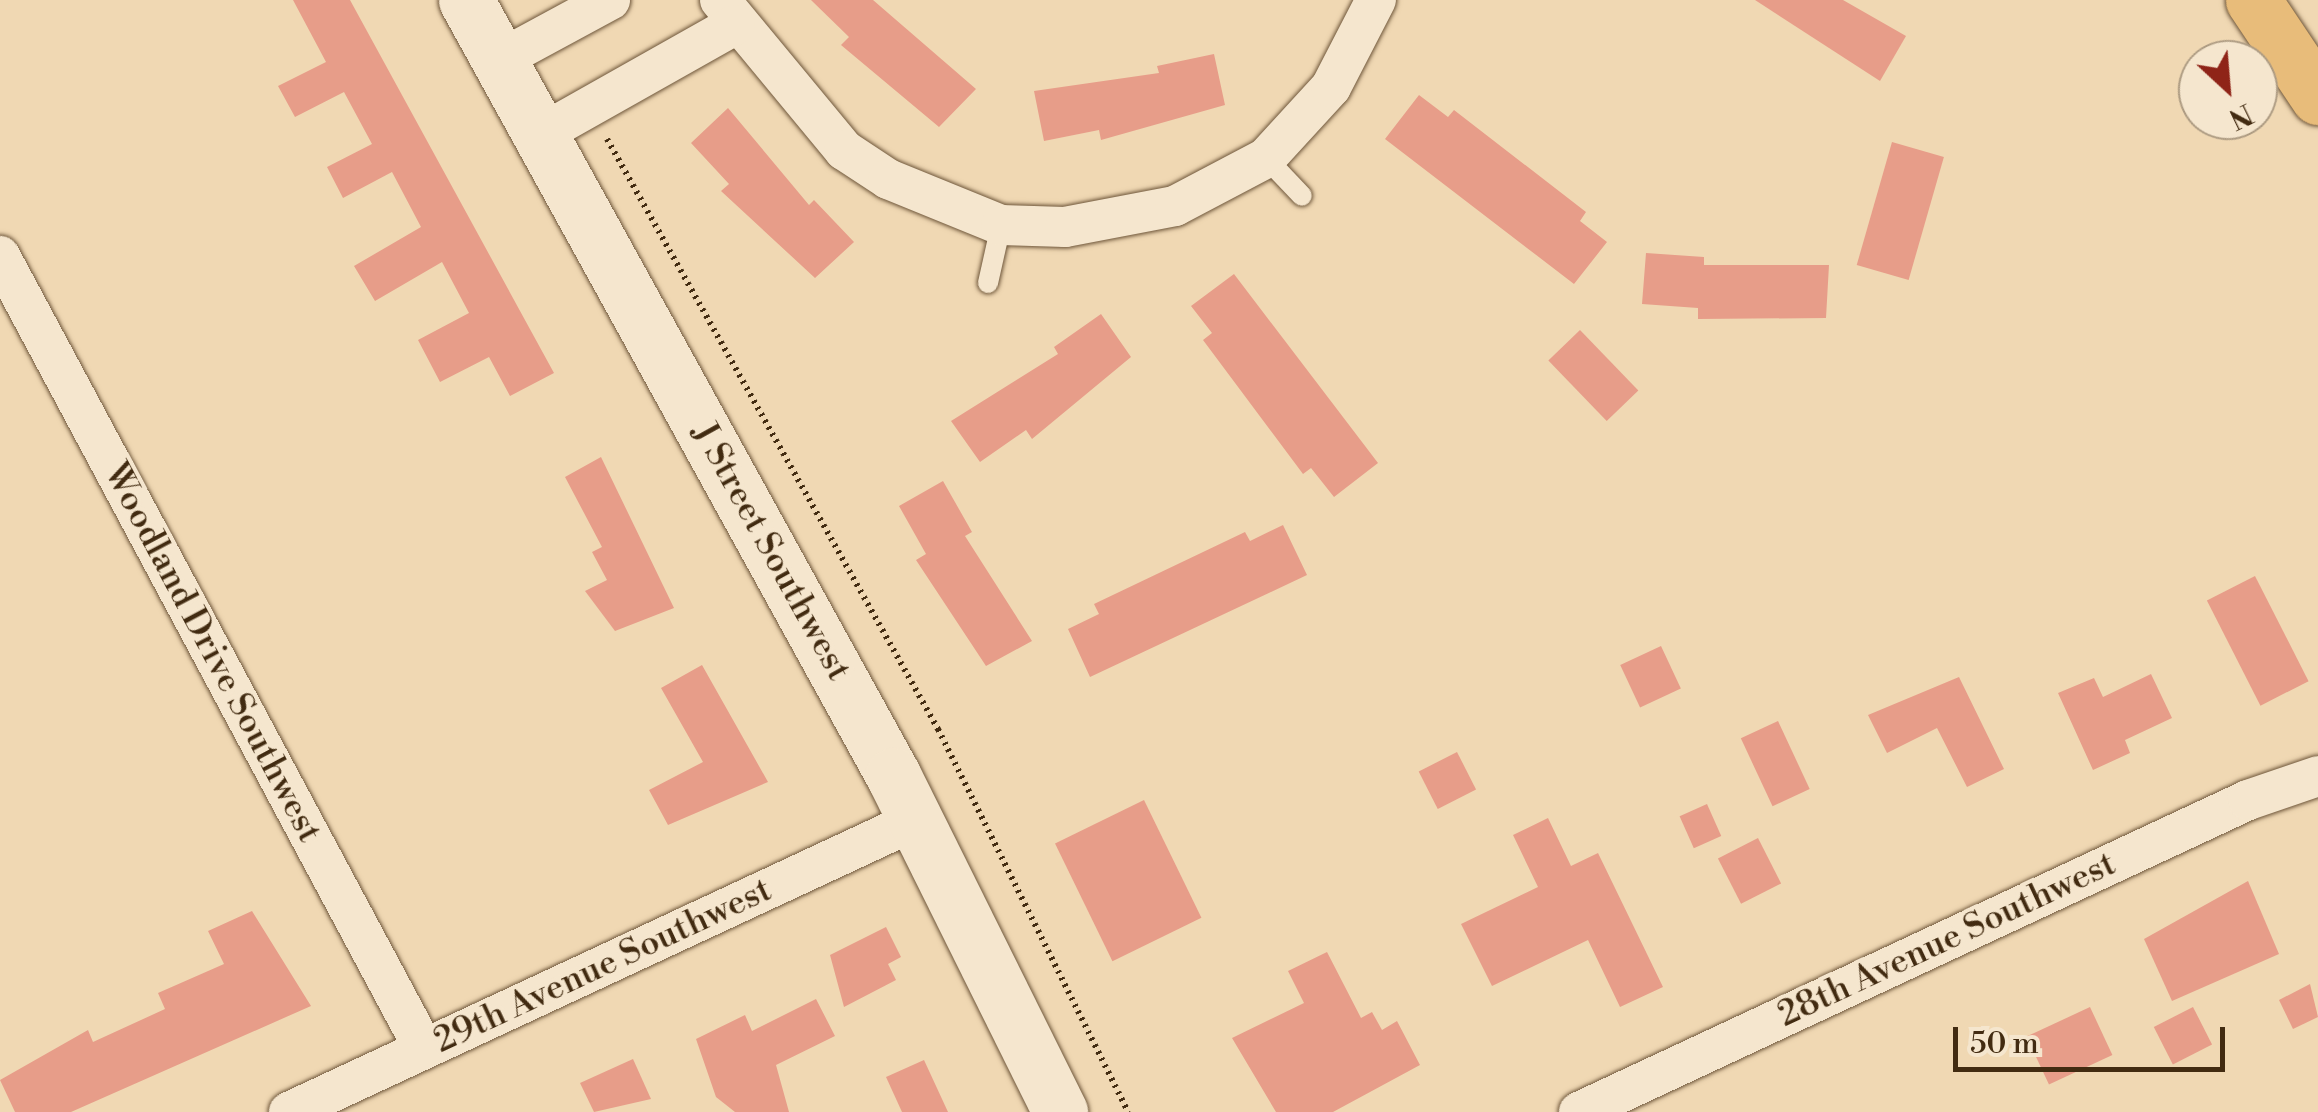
<!DOCTYPE html>
<html>
<head>
<meta charset="utf-8">
<style>
  body { margin:0 }
  #map { position:relative; width:2318px; height:1112px; overflow:hidden; background:#f0d8b3; font-family:"Libre Bodoni",serif }
  div>[style] { position:absolute }
  [style*='--x'] { left:calc(var(--x)*1px); top:calc(var(--y)*1px); width:calc(var(--w)*1px); rotate:calc(var(--a)*1deg) }
  .building>* { inset:0; background:#e79d89; transform-origin:0 0 }
  .path>* { height:6px; margin-top:-3px; transform-origin:0; background:repeating-linear-gradient(90deg,#422b11 0 2.5px,transparent 0 7.5px) }
  .roads { filter:drop-shadow(0 0 2px #6e563a) drop-shadow(0 0 2px #6e563a) }
  .lane>* { height:20px; margin:-10px; padding:0 10px; transform-origin:10px; border-radius:10px; background:#f5e6ce }
  .street>* { height:40px; margin:-20px; padding:0 20px; transform-origin:20px; border-radius:20px; background:#f5e6ce }
  .secondary>* { height:55px; margin:-27.5px; padding:0 27.5px; transform-origin:27.5px; border-radius:27.5px; background:#f5e6ce }
  .highway>* { height:55px; margin:-27.5px; padding:0 27.5px; transform-origin:27.5px; border-radius:27.5px; background:#e8bc7a }
  span { translate:-50% -50%; white-space:nowrap; text-align:center; line-height:1.15; -webkit-text-stroke:8px #f5e6ce; paint-order:stroke }
  .street-label { font-size:35px; color:#422b11 }
  .north { position:absolute; left:2178px; top:40px; width:100px; height:100px; box-sizing:border-box; background:#f5e6ce; border:2px solid #ad9b82; border-radius:50%; rotate:154deg; font-size:28px; font-weight:700; line-height:40px; text-align:center; color:#422b11 }
  .north::after { content:''; display:block; margin:auto; width:35px; height:45px; background:#8f2418; clip-path:polygon(50% 0,100% 100%,50% 72%,0 100%) }
  .scale { position:absolute; left:1953px; top:1027px; width:272px; height:45px; box-sizing:border-box; border:5px solid #422b11; border-top:0; padding-left:12px; font-size:30px; line-height:35px; white-space:nowrap; color:#422b11; -webkit-text-stroke:8px #f5e6ce; paint-order:stroke }
</style>
</head>
<body>
<div id="map">
  <div class="building">
    <i style="clip-path:polygon(293px 0,350px 0,554px 373px,510px 396px,489px 357px,440px 382px,418px 340px,469px 313px,442px 262px,375px 301px,354px 266px,421px 227px,392px 172px,343px 198px,327px 167px,372px 144px,344px 92px,295px 117px,278px 86px,326px 62px)"></i>
    <i style="clip-path:polygon(811px 0,873px 0,976px 89px,939px 127px,841px 45px,849px 37px)"></i>
    <i style="clip-path:polygon(1755px 0,1843px 0,1906px 36px,1880px 81px)"></i>
    <i style="clip-path:polygon(1214px 54px,1225px 105px,1101px 140px,1099px 130px,1044px 141px,1034px 91px,1159px 73px,1157px 66px)"></i>
    <i style="clip-path:polygon(1419px 95px,1448px 117px,1454px 110px,1586px 212px,1580px 221px,1607px 242px,1574px 284px,1385px 139px)"></i>
    <i style="clip-path:polygon(728px 108px,809px 205px,814px 200px,854px 242px,815px 278px,721px 191px,729px 184px,691px 143px)"></i>
    <i style="left:1892px;top:142px;width:54px;height:128px;rotate:16deg"></i>
    <i style="clip-path:polygon(1646px 253px,1704px 257px,1704px 265px,1829px 265px,1826px 318px,1698px 319px,1698px 308px,1642px 304px)"></i>
    <i style="clip-path:polygon(1234px 274px,1378px 463px,1334px 497px,1311px 468px,1303px 474px,1203px 340px,1212px 333px,1191px 306px)"></i>
    <i style="clip-path:polygon(1101px 314px,1131px 357px,1032px 439px,1026px 430px,980px 462px,951px 421px,1058px 354px,1054px 347px)"></i>
    <i style="left:1580px;top:330px;width:84px;height:44px;rotate:46deg"></i>
    <i style="clip-path:polygon(601px 457px,674px 608px,615px 631px,585px 591px,607px 580px,592px 552px,602px 547px,565px 477px)"></i>
    <i style="clip-path:polygon(943px 481px,972px 532px,965px 536px,1032px 641px,986px 666px,916px 560px,926px 554px,899px 506px)"></i>
    <i style="clip-path:polygon(1283px 525px,1307px 575px,1090px 677px,1068px 629px,1099px 614px,1094px 604px,1245px 532px,1250px 541px)"></i>
    <i style="left:2255px;top:576px;width:118px;height:54px;rotate:63deg"></i>
    <i style="left:1661px;top:646px;width:47px;height:45px;rotate:65deg"></i>
    <i style="clip-path:polygon(702px 665px,768px 782px,668px 825px,649px 790px,703px 762px,661px 688px)"></i>
    <i style="clip-path:polygon(2151px 674px,2172px 718px,2125px 740px,2130px 753px,2093px 770px,2058px 693px,2094px 678px,2103px 697px)"></i>
    <i style="clip-path:polygon(1959px 677px,2004px 769px,1967px 787px,1937px 728px,1887px 753px,1868px 715px)"></i>
    <i style="left:1778px;top:721px;width:75px;height:41px;rotate:65deg"></i>
    <i style="left:1457px;top:752px;width:42px;height:43px;rotate:63deg"></i>
    <i style="left:1144px;top:800px;width:131px;height:99px;rotate:64deg"></i>
    <i style="left:1707px;top:804px;width:35px;height:30px;rotate:66deg"></i>
    <i style="clip-path:polygon(1548px 818px,1571px 866px,1598px 853px,1663px 987px,1620px 1007px,1588px 940px,1492px 986px,1461px 924px,1538px 887px,1513px 835px)"></i>
    <i style="left:1758px;top:838px;width:51px;height:45px;rotate:63deg"></i>
    <i style="clip-path:polygon(2248px 881px,2279px 954px,2172px 1001px,2144px 939px)"></i>
    <i style="clip-path:polygon(252px 911px,311px 1006px,71px 1112px,15px 1112px,0 1080px,88px 1030px,93px 1042px,165px 1009px,158px 993px,224px 964px,208px 931px)"></i>
    <i style="clip-path:polygon(886px 927px,901px 957px,888px 964px,896px 980px,844px 1007px,830px 955px)"></i>
    <i style="clip-path:polygon(1327px 952px,1361px 1018px,1372px 1012px,1382px 1030px,1397px 1021px,1420px 1065px,1333px 1112px,1276px 1112px,1232px 1038px,1304px 1003px,1288px 971px)"></i>
    <i style="clip-path:polygon(2310px 984px,2318px 1017px,2293px 1029px,2279px 1000px)"></i>
    <i style="clip-path:polygon(816px 999px,835px 1036px,776px 1065px,789px 1112px,735px 1112px,716px 1097px,696px 1039px,745px 1015px,752px 1031px)"></i>
    <i style="left:2090px;top:1007px;width:53px;height:70px;rotate:65deg"></i>
    <i style="left:2193px;top:1007px;width:42px;height:44px;rotate:63deg"></i>
    <i style="clip-path:polygon(633px 1059px,651px 1099px,594px 1112px,580px 1083px)"></i>
    <i style="clip-path:polygon(924px 1060px,948px 1112px,902px 1112px,886px 1077px)"></i>
  </div>
  <div class="path">
    <i style="--x:607;--y:139;--w:677;--a:60.71"></i>
    <i style="--x:938;--y:729;--w:428;--a:63.6"></i>
  </div>
  <div class="roads">
    <div class="lane">
      <i style="--x:1266;--y:158;--w:52;--a:46.5"></i>
      <i style="--x:988;--y:283;--w:59;--a:-77.4"></i>
    </div>
    <div class="street">
      <i style="--x:720;--y:0;--w:195;--a:50.4"></i>
      <i style="--x:844;--y:150;--w:53;--a:33.4"></i>
      <i style="--x:888;--y:179;--w:122;--a:22.2"></i>
      <i style="--x:1001;--y:225;--w:64;--a:1.8"></i>
      <i style="--x:1065;--y:227;--w:112;--a:-10.8"></i>
      <i style="--x:1175;--y:206;--w:103;--a:-27.8"></i>
      <i style="--x:1266;--y:158;--w:96;--a:-47.5"></i>
      <i style="--x:1331;--y:87;--w:98;--a:-62.7"></i>
      <i style="--x:501;--y:59;--w:124;--a:-28.4"></i>
      <i style="--x:543;--y:133;--w:220;--a:-29.4"></i>
      <i style="--x:0;--y:256;--w:899;--a:61.87"></i>
      <i style="--x:289;--y:1112;--w:692;--a:-24.97"></i>
      <i style="--x:1579;--y:1112;--w:738;--a:-25"></i>
      <i style="--x:2248;--y:800;--w:74;--a:-18.9"></i>
    </div>
    <div class="secondary">
      <i style="--x:466;--y:0;--w:885;--a:61.15"></i>
      <i style="--x:893;--y:775;--w:376;--a:63.6"></i>
    </div>
    <div class="highway">
      <i style="--x:2253;--y:0;--w:117;--a:56.2"></i>
    </div>
  </div>
  <div class="street-label">
    <span style="left:771px;top:552px;rotate:61deg">J Street Southwest</span>
    <span style="left:212px;top:653px;rotate:62deg">Woodland Drive Southwest</span>
    <span style="left:1947px;top:940px;rotate:-25deg">28th Avenue Southwest</span>
    <span style="left:603px;top:966px;rotate:-25deg">29th Avenue Southwest</span>
  </div>
  <div class="north">N</div>
  <div class="scale">50 m</div>
</div>
</body>
</html>
